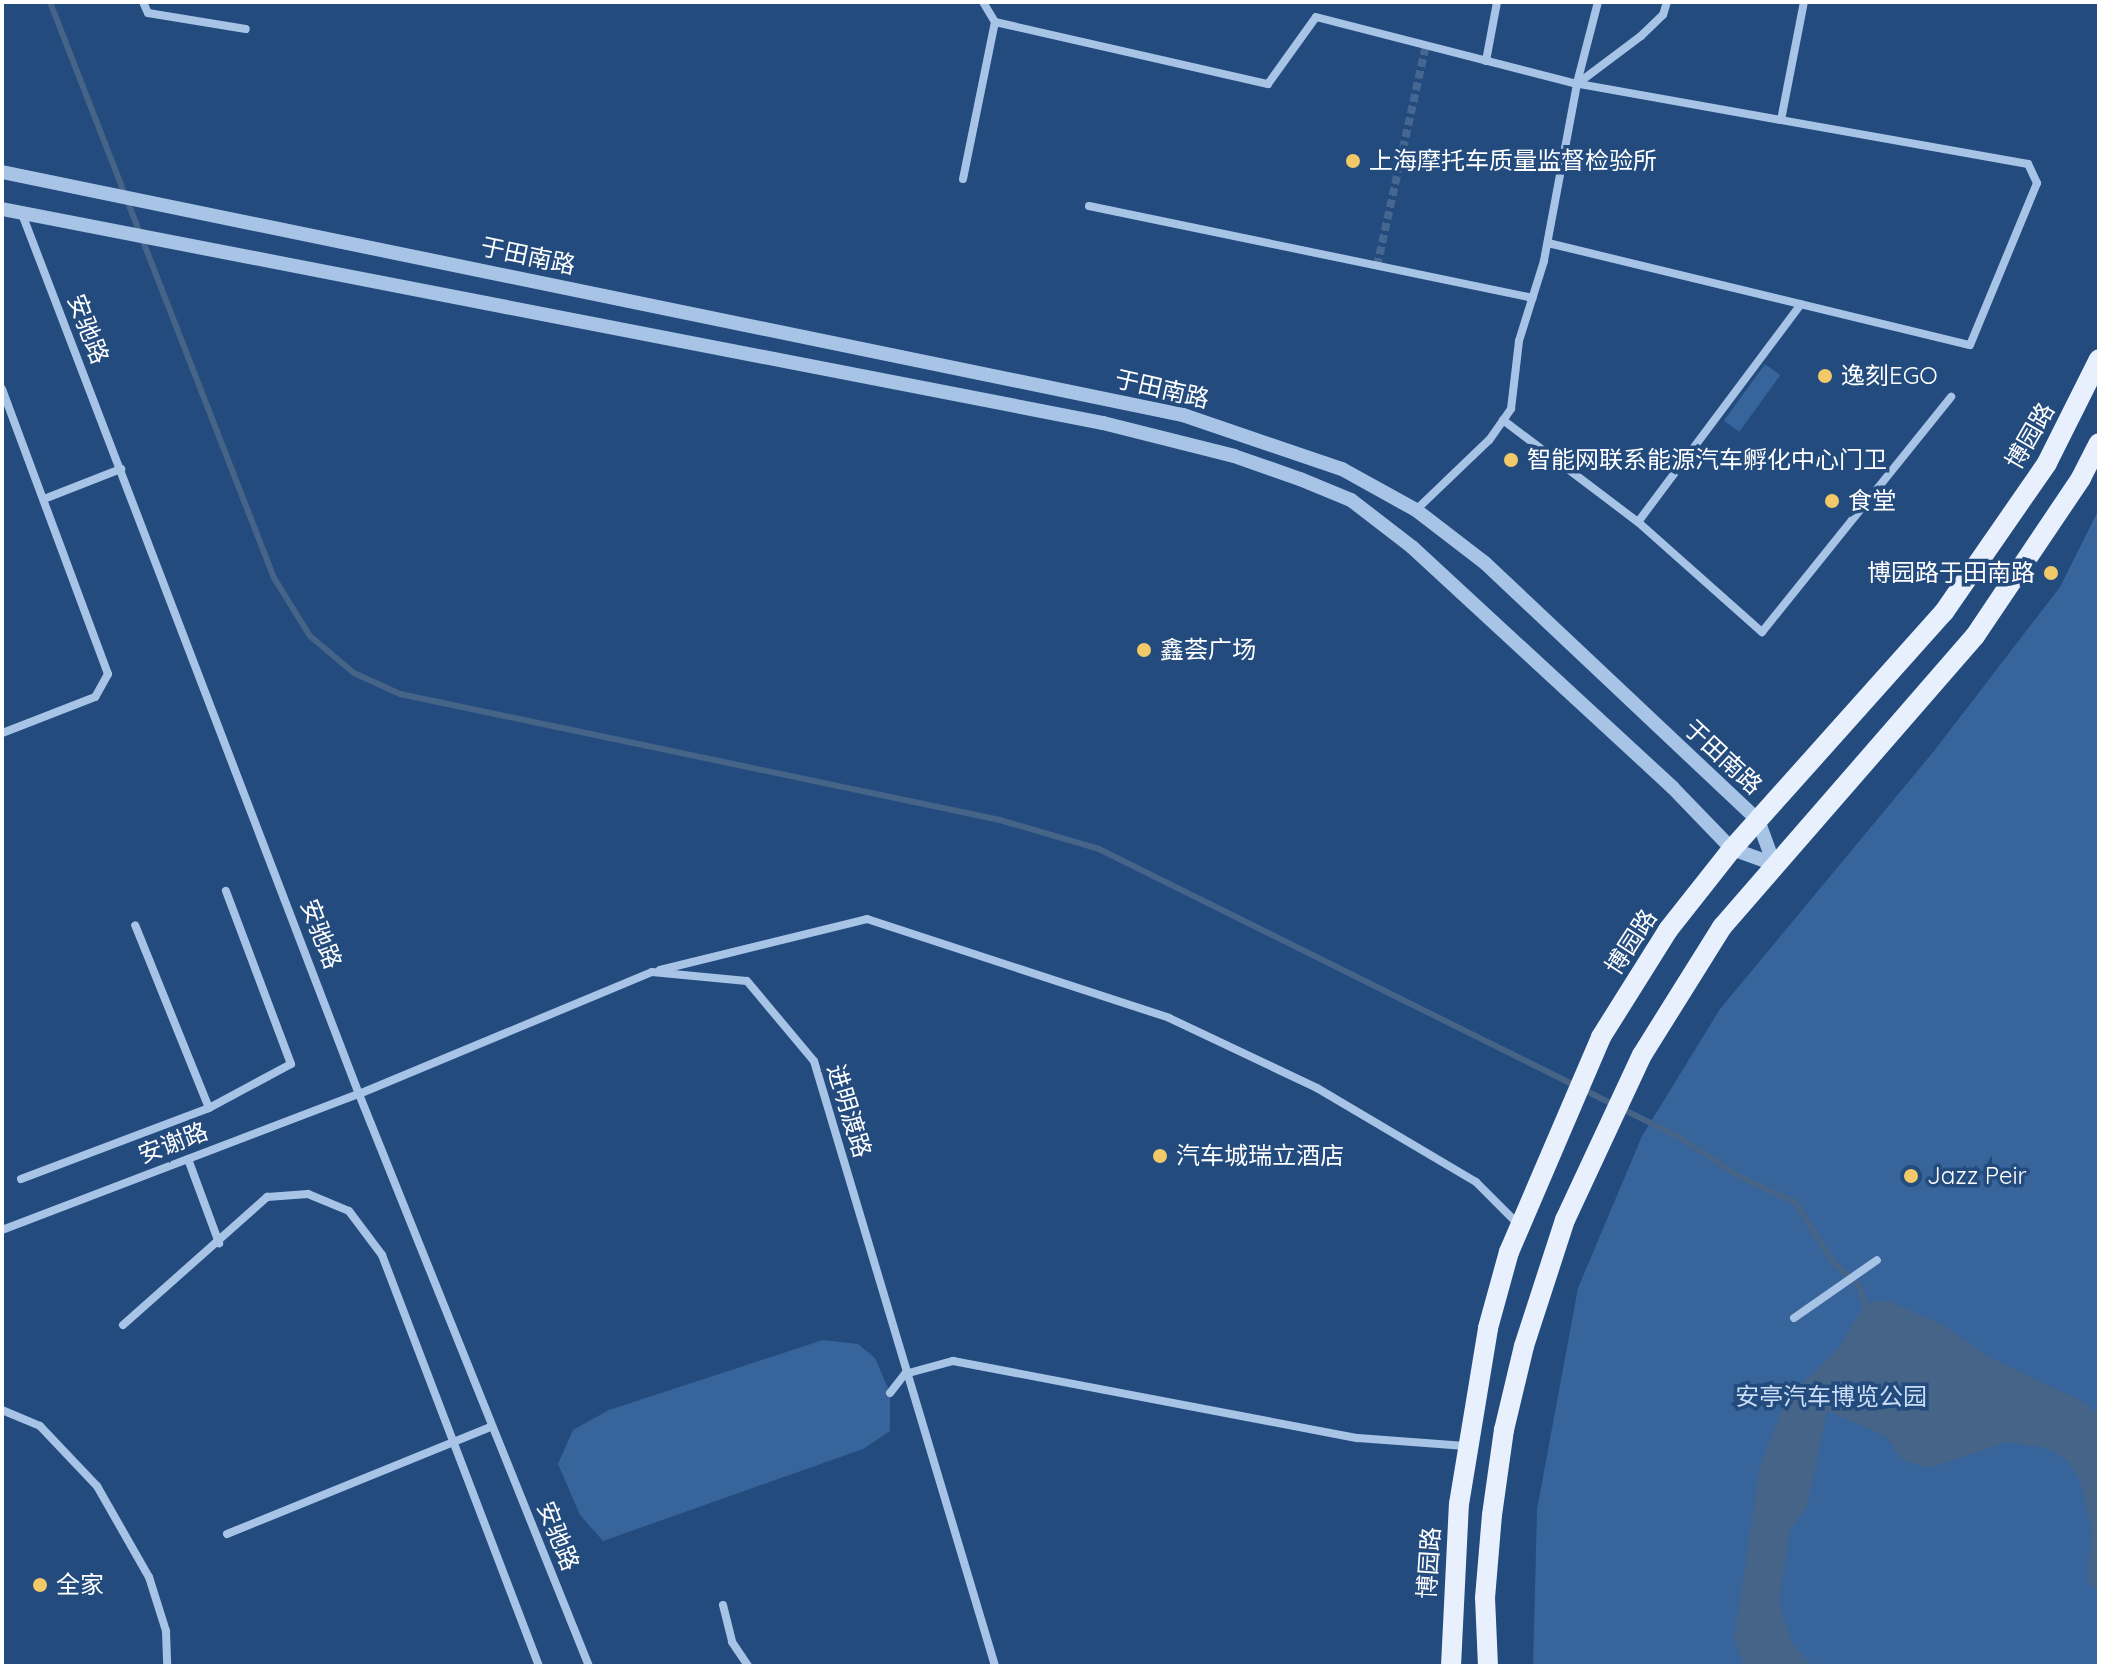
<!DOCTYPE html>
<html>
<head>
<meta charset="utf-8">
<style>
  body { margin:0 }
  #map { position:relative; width:2101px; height:1668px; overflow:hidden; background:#234b7d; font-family:Quicksand,"Noto Sans SC",sans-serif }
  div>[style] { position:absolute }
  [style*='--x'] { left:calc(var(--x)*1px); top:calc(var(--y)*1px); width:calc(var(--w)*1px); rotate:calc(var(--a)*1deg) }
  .green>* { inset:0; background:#36649b; transform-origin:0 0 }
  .water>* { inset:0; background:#466488 }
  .stream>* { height:6px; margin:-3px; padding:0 3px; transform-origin:3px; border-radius:3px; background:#466488 }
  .minor-tunnel>* { height:8px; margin-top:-4px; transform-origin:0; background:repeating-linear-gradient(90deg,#446690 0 8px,transparent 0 12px) }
  .minor>* { height:8px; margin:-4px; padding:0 4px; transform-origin:4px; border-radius:4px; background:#a7c4e6 }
  .tertiary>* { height:14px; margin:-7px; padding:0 7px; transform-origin:7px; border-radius:7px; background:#a7c4e6 }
  .primary>* { height:20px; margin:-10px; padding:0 10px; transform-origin:10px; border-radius:10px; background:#e8f0fd }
  .dots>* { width:22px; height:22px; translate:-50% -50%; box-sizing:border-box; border:4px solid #234b7d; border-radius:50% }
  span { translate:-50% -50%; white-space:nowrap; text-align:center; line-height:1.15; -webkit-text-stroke:7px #234b7d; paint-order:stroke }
  .poi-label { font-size:24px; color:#fff }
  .left { translate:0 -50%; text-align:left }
  .right { translate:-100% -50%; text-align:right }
  .street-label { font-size:24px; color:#fff }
  .park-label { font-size:24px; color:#cadef5 }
  .frame { position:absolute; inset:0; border:4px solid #fff; pointer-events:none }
</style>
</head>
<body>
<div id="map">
  <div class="green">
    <i style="left:1765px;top:364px;width:19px;height:70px;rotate:36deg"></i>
    <i style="clip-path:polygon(2099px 509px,2099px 1666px,1533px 1666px,1537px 1509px,1578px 1288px,1642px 1136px,1720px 1009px,1934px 751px,2060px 587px)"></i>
    <i style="clip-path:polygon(823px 1340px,858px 1344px,875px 1358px,890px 1393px,890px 1431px,863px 1449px,603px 1541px,580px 1515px,558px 1464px,573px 1430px,609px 1410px)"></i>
  </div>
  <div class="water">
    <i style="clip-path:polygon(1886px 1300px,1943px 1325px,1991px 1358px,2084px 1402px,2099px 1415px,2099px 1593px,2088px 1581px,2091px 1527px,2080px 1480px,2068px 1461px,2049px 1449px,2008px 1442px,1929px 1468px,1903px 1460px,1885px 1436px,1827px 1411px,1807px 1507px,1790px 1530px,1779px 1602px,1792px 1643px,1813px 1666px,1744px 1666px,1734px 1639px,1760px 1466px,1786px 1399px,1838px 1349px,1865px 1303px)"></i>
  </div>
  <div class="stream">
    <i style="--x:50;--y:2;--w:618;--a:68.75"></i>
    <i style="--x:274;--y:578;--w:68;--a:58.2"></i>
    <i style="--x:310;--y:636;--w:57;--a:40.1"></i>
    <i style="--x:354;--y:673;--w:51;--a:24.5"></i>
    <i style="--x:400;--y:694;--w:613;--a:11.86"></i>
    <i style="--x:1000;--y:820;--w:103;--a:16.3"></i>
    <i style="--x:1099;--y:849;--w:645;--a:26.41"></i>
    <i style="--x:1677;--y:1136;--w:77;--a:32.9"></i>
    <i style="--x:1742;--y:1178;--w:58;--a:24.4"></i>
    <i style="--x:1795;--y:1202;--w:71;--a:57.7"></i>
    <i style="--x:1833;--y:1262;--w:35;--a:43"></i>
    <i style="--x:1859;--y:1286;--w:18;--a:71"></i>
  </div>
  <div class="minor-tunnel">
    <i style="--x:1377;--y:266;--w:226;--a:-77.5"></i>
  </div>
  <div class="minor">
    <i style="--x:143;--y:2;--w:12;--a:66"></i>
    <i style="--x:148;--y:13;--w:99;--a:9.3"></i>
    <i style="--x:995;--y:22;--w:280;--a:12.8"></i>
    <i style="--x:1268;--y:84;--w:82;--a:-54.4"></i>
    <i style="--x:1316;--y:17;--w:269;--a:14.4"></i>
    <i style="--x:1577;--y:84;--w:180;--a:100.6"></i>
    <i style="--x:1544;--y:261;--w:84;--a:107.4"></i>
    <i style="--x:1519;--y:341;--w:68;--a:96.7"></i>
    <i style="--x:1511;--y:409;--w:38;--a:125"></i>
    <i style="--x:1489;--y:440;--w:101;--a:136.2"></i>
    <i style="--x:1486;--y:61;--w:60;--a:-79.4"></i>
    <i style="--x:1577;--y:83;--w:84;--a:-75.5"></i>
    <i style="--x:1577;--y:84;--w:80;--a:-36.9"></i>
    <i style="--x:1641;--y:36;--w:30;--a:-44"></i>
    <i style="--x:1663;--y:15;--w:14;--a:-73"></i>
    <i style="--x:1781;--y:120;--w:120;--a:-79"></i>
    <i style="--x:963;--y:179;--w:160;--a:-78.5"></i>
    <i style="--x:995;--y:22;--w:23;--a:-121"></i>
    <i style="--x:1089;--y:206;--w:453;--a:11.7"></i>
    <i style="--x:22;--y:214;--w:942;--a:69.05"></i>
    <i style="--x:359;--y:1094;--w:617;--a:68.1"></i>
    <i style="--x:1548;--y:243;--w:434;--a:13.6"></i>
    <i style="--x:1970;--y:345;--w:175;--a:-67.5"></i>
    <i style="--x:2037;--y:183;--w:21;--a:-115"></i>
    <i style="--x:2028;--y:164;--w:458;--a:-169.9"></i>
    <i style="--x:2;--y:389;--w:304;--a:69.6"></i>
    <i style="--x:108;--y:674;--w:26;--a:119"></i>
    <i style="--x:95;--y:697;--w:100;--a:158.8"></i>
    <i style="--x:1503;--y:420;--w:169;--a:37.1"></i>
    <i style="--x:1638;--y:522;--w:272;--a:-53.2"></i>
    <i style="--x:44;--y:499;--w:83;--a:-21.3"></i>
    <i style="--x:1638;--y:522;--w:166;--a:41.6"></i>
    <i style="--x:1762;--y:632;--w:302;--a:-51.2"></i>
    <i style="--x:660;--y:970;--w:213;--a:-13.8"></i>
    <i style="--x:867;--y:919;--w:318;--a:18.1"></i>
    <i style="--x:1169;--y:1018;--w:164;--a:25.3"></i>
    <i style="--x:1317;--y:1088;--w:185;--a:30.6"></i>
    <i style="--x:1476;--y:1182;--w:62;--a:45"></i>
    <i style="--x:209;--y:1108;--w:93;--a:-28.2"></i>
    <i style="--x:291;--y:1064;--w:185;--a:-110.6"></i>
    <i style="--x:188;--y:1159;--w:90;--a:69.7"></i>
    <i style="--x:21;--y:1179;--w:201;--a:-20.7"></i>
    <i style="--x:209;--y:1108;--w:197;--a:-112"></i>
    <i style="--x:2;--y:1230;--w:382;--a:-20.9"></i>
    <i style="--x:359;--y:1094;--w:317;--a:-22.6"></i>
    <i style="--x:652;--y:972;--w:95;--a:5.4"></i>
    <i style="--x:747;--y:981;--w:104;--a:50.1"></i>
    <i style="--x:814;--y:1061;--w:631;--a:73.34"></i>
    <i style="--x:1794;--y:1318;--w:101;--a:-34.9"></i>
    <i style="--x:123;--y:1325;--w:193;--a:-41.6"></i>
    <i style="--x:267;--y:1197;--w:41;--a:-4.2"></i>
    <i style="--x:308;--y:1194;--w:44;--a:22.5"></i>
    <i style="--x:349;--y:1211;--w:55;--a:53.1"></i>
    <i style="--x:382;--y:1255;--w:440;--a:69.1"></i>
    <i style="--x:890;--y:1393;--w:24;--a:-52"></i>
    <i style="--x:905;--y:1374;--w:50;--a:-15.2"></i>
    <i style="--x:953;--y:1361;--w:412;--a:10.8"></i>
    <i style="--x:1358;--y:1438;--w:108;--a:4.2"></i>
    <i style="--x:2;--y:1410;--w:41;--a:22.8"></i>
    <i style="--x:40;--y:1426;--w:83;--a:46.5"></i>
    <i style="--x:97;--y:1486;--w:105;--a:60.3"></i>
    <i style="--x:149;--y:1577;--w:57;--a:72.5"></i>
    <i style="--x:166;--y:1631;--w:35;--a:88"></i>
    <i style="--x:227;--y:1534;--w:285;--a:-22.1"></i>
    <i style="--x:723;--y:1605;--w:38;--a:76"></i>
    <i style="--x:732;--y:1642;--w:29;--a:56"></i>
  </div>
  <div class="tertiary">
    <i style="--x:2;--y:172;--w:1206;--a:11.63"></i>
    <i style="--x:1183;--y:415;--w:168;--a:18.8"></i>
    <i style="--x:1342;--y:469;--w:85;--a:29"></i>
    <i style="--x:1416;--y:510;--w:87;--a:37.5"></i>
    <i style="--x:1485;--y:563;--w:375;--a:43.3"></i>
    <i style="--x:1758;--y:820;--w:47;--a:70"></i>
    <i style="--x:2;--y:209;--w:1122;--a:11"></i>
    <i style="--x:1103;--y:423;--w:135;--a:14.1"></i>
    <i style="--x:1234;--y:456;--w:70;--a:19.2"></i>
    <i style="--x:1300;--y:479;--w:55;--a:22.4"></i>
    <i style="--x:1351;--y:500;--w:77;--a:37.6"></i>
    <i style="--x:1412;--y:547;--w:355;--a:42.7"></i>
    <i style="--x:1673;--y:788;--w:85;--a:46"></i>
    <i style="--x:1732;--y:849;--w:45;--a:19.7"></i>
  </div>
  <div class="primary">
    <i style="--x:1451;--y:1666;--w:162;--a:-87.2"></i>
    <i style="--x:1459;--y:1504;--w:178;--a:-80.6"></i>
    <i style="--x:1488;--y:1328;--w:79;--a:-74.6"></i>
    <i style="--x:1509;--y:1252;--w:234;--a:-66.8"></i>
    <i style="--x:1601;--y:1037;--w:126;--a:-57.9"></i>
    <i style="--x:1668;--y:930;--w:103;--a:-51.7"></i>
    <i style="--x:1732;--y:849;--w:318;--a:-48.2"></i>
    <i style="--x:1944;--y:612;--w:181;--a:-55.3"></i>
    <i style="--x:2047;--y:463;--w:116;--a:-63.4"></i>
    <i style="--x:1488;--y:1666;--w:68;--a:-92.5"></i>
    <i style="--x:1485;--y:1598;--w:83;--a:-85.2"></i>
    <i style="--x:1492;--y:1515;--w:86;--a:-82"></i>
    <i style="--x:1504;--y:1430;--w:86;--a:-76.6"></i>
    <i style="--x:1524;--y:1346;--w:133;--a:-72"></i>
    <i style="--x:1565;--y:1220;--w:182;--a:-65"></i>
    <i style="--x:1642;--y:1055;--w:151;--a:-58"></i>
    <i style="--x:1722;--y:927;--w:386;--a:-49"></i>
    <i style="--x:1975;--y:636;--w:190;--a:-56.1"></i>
    <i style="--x:2081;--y:478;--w:39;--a:-63"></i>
  </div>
  <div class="dots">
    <i style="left:1353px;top:161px;background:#f1c969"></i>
    <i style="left:1825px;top:376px;background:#f1c969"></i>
    <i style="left:1511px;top:460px;background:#f1c969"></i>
    <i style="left:1832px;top:501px;background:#f1c969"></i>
    <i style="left:2051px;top:573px;background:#f1c969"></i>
    <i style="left:1144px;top:650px;background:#f1c969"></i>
    <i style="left:1160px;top:1156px;background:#f1c969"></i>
    <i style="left:1911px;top:1176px;background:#f1c969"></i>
    <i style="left:40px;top:1585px;background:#f1c969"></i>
  </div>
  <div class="poi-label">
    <span class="left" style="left:1369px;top:161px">上海摩托车质量监督检验所</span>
    <span class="left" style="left:1841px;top:376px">逸刻EGO</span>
    <span class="left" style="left:1527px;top:460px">智能网联系能源汽车孵化中心门卫</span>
    <span class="left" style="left:1848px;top:501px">食堂</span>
    <span class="right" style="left:2035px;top:573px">博园路于田南路</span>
    <span class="left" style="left:1160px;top:650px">鑫荟广场</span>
    <span class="left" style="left:1176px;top:1156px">汽车城瑞立酒店</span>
    <span class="left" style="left:1927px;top:1176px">Jazz Peir</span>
    <span class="left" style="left:56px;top:1585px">全家</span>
  </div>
  <div class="street-label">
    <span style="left:528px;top:256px;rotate:12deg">于田南路</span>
    <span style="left:88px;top:329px;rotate:69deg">安驰路</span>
    <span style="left:1162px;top:389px;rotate:13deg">于田南路</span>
    <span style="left:2030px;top:436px;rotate:-60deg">博园路</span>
    <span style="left:1723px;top:757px;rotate:43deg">于田南路</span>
    <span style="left:321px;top:934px;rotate:69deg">安驰路</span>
    <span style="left:1631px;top:942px;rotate:-57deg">博园路</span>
    <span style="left:849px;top:1111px;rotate:73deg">进明渡路</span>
    <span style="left:173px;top:1143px;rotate:-21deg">安谢路</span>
    <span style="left:558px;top:1536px;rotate:68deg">安驰路</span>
    <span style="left:1429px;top:1563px;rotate:-86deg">博园路</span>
  </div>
  <div class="park-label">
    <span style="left:1831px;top:1397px">安亭汽车博览公园</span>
  </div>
  <div class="frame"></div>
</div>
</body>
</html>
